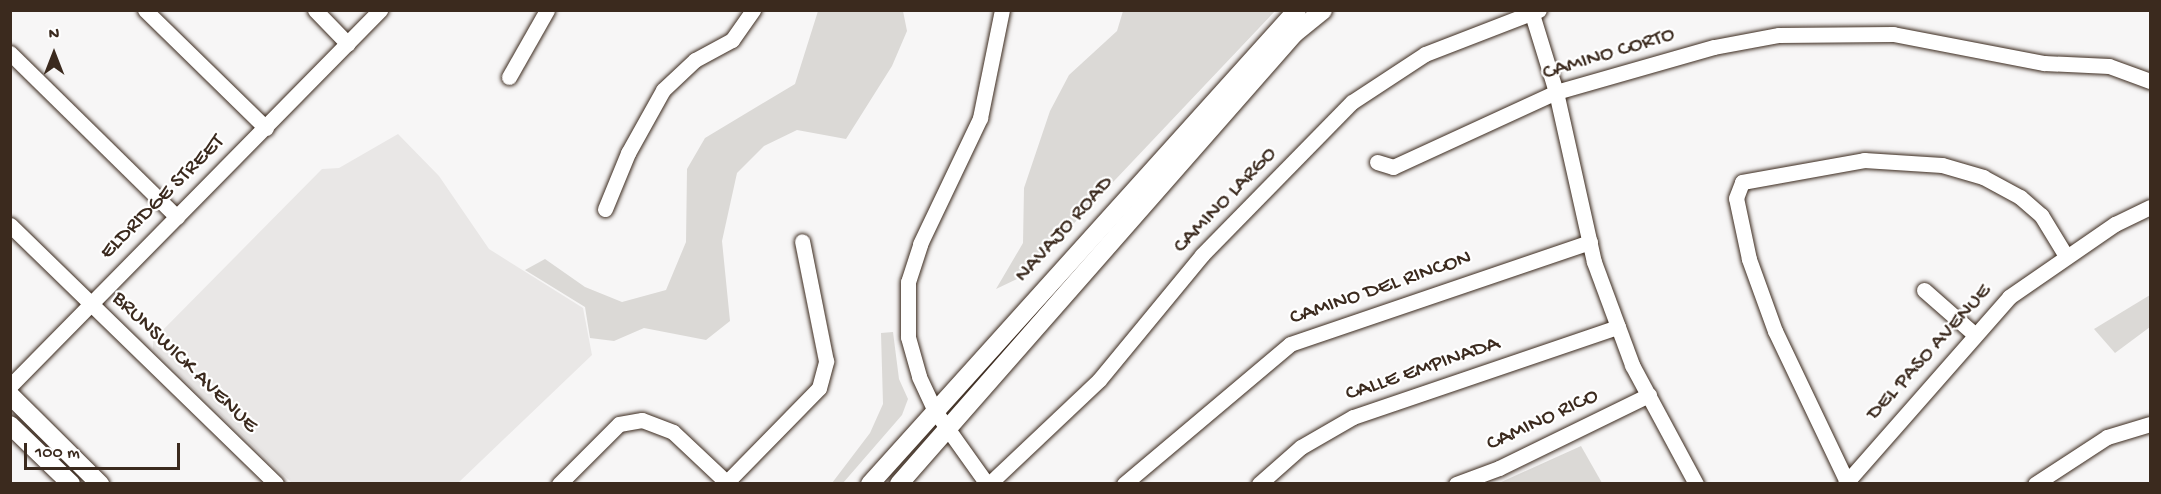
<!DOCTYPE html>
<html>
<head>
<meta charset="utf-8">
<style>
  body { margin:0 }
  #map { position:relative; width:2161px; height:494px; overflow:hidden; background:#f7f6f6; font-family:"Gochi Hand",sans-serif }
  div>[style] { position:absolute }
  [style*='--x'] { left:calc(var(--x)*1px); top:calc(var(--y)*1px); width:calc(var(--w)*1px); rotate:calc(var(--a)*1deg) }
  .built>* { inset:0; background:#e9e7e6 }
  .green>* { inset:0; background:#dbd9d6 }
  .roads { filter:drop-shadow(0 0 2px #3b2a1e) drop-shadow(0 0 2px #3b2a1e) }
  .minor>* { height:15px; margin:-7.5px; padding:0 7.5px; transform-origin:7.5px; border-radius:7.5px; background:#fff }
  .major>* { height:18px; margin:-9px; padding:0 9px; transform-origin:9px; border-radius:9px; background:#fff }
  span { translate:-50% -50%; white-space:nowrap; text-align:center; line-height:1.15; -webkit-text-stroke:4.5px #fff; paint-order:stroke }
  .street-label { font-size:22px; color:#3b2a1e }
  .frame { position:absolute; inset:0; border:12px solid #3b2a1e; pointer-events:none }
  .north { position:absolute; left:24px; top:24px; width:60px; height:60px; -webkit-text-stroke:4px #fff; paint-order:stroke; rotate:0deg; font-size:16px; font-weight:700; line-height:24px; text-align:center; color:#3b2a1e }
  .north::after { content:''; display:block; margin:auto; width:21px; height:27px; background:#3b2a1e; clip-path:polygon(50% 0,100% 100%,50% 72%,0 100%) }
  .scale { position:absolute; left:24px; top:443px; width:156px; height:27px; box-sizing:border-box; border:3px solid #3b2a1e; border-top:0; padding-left:8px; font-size:18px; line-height:21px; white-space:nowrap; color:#3b2a1e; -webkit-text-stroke:4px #fff; paint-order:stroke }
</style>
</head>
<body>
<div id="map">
  <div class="built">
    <i style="clip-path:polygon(398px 134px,439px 176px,489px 249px,583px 308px,592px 355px,458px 483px,292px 483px,153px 349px,153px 340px,322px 169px,339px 168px)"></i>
  </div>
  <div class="green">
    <i style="clip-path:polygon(818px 11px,903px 11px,907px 31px,892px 66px,846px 139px,797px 130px,764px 146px,737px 173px,722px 241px,730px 321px,706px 340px,644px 328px,614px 341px,590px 338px,585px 307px,525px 270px,545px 259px,585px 287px,622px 302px,666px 290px,686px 242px,687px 169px,705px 138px,795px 84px)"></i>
    <i style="clip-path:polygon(1123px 11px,1275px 11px,1025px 275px,996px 289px,1023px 243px,1024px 188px,1050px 111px,1069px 75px,1117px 31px)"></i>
    <i style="clip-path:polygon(2150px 295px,2150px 327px,2115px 353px,2094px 329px)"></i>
    <i style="clip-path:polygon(893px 332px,899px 379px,908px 399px,902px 415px,843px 483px,832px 483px,870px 433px,883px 404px,881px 333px)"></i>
    <i style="clip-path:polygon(1581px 446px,1602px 483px,1499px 483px)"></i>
  </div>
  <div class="roads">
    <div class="minor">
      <i style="--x:145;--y:10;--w:169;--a:44.3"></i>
      <i style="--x:315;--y:10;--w:47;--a:45.9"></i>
      <i style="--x:1532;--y:14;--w:82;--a:72.9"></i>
      <i style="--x:1556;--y:92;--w:174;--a:77.4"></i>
      <i style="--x:1594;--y:262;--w:110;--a:69.7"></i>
      <i style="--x:1632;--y:365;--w:135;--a:61.7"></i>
      <i style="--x:10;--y:53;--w:234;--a:44.5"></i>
      <i style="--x:509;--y:77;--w:77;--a:-60.4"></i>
      <i style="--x:1377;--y:162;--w:17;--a:17"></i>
      <i style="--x:1393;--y:167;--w:179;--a:-24.7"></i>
      <i style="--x:1556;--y:92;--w:164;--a:-15.9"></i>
      <i style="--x:1714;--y:47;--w:66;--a:-10.5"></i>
      <i style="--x:1779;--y:35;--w:114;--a:-0.5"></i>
      <i style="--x:1893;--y:34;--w:154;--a:10.9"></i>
      <i style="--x:2044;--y:63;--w:65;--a:2.6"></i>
      <i style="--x:2109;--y:66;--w:44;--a:20.1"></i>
      <i style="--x:605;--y:209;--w:61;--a:-67.7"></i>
      <i style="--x:628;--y:153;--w:72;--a:-60.9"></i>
      <i style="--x:663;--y:90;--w:44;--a:-43.2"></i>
      <i style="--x:695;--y:60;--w:42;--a:-28.4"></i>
      <i style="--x:732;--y:40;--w:37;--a:-55"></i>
      <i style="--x:10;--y:225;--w:371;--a:44.2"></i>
      <i style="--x:1924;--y:290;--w:65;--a:41.3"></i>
      <i style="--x:10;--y:386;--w:528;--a:-45.46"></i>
      <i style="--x:559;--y:484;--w:85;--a:-45"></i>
      <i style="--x:619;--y:424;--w:23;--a:-10"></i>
      <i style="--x:642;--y:420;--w:33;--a:21"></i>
      <i style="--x:673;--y:432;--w:73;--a:43.3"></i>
      <i style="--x:725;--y:484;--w:134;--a:-45.6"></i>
      <i style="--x:819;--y:388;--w:28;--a:-75"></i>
      <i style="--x:826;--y:361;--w:122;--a:-101.3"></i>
      <i style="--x:987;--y:484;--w:90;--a:-125.5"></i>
      <i style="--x:935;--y:411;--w:38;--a:-115"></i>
      <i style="--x:919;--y:376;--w:41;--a:-105.8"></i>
      <i style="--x:908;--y:337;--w:55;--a:-90"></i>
      <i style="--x:908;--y:282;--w:40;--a:-72"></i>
      <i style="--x:920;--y:244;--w:140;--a:-64.5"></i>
      <i style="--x:980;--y:118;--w:110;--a:-78.5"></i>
      <i style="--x:989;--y:484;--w:151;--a:-43.4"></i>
      <i style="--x:1099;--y:380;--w:162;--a:-50.5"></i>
      <i style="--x:1202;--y:255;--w:214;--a:-45.6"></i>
      <i style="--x:1352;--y:102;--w:87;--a:-33.3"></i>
      <i style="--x:1425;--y:54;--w:122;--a:-21.1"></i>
      <i style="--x:1124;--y:484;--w:217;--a:-40.1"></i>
      <i style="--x:1290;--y:344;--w:317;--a:-18.8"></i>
      <i style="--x:1259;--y:484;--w:56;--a:-41.4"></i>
      <i style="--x:1301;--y:447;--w:60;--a:-30"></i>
      <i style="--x:1353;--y:417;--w:280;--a:-18.8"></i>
      <i style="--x:1456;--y:484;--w:46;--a:-20.4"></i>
      <i style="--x:1499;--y:468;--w:167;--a:-26"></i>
      <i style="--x:1845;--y:484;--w:249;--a:-48.7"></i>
      <i style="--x:2009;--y:297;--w:129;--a:-34.6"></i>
      <i style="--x:2115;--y:224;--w:39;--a:-26"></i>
      <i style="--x:1848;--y:484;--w:170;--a:-115.5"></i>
      <i style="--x:1775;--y:331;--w:77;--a:-109.9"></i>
      <i style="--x:1749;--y:259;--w:62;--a:-102"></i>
      <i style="--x:1736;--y:198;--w:17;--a:-69"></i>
      <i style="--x:1742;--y:182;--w:124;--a:-10.2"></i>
      <i style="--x:1864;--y:160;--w:78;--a:3.7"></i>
      <i style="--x:1942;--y:165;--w:43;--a:16.3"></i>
      <i style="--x:1983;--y:177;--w:42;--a:28.4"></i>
      <i style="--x:2020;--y:197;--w:28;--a:41"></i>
      <i style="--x:2041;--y:215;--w:48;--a:58.6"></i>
      <i style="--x:2035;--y:484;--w:86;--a:-33.1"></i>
      <i style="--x:2107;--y:437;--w:45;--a:-16.8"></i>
    </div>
    <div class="major">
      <i style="--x:10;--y:395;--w:127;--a:44.7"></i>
      <i style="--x:10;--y:425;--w:85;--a:44"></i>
      <i style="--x:870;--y:484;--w:638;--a:-47.99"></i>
      <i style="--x:899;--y:484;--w:600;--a:-48.72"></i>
      <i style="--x:1295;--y:33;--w:36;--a:-39"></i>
    </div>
  </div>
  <div class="street-label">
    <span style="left:1609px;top:55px;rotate:-17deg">CAMINO CORTO</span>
    <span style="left:163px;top:198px;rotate:-45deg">ELDRIDGE STREET</span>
    <span style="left:1226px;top:201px;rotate:-46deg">CAMINO LARGO</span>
    <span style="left:1065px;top:230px;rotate:-48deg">NAVAJO ROAD</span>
    <span style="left:1381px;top:289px;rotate:-19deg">CAMINO DEL RINCON</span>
    <span style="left:1930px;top:353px;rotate:-48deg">DEL PASO AVENUE</span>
    <span style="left:184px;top:363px;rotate:44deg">BRUNSWICK AVENUE</span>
    <span style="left:1423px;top:370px;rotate:-19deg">CALLE EMPINADA</span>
    <span style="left:1543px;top:421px;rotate:-25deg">CAMINO RICO</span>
  </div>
  <div class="frame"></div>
  <div class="north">N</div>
  <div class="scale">100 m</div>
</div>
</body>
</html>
